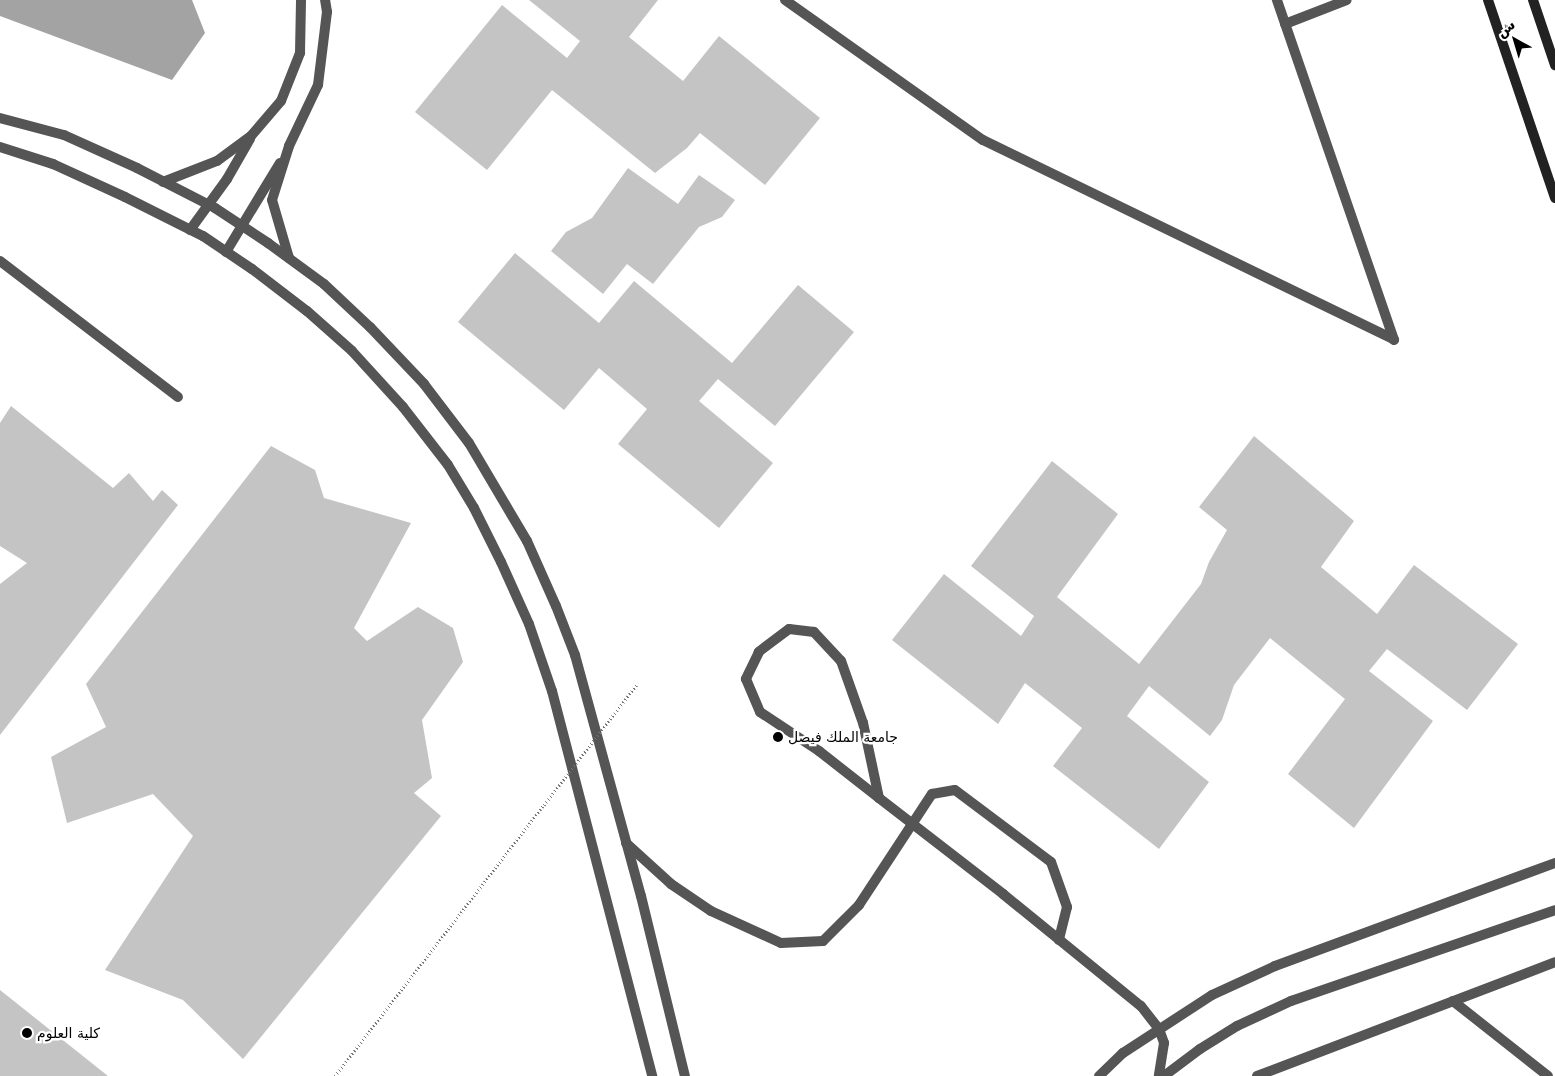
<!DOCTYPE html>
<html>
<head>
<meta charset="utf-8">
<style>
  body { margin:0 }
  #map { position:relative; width:1555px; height:1076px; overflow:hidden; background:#fff; font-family:"DejaVu Sans",Vazirmatn,sans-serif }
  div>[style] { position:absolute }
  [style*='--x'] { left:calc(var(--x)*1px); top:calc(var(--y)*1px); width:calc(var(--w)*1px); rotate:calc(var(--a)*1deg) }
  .water>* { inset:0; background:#a3a3a3 }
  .building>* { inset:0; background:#c4c4c4 }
  .path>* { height:3px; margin-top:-1.5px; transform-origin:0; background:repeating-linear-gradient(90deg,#777 0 1px,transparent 0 3.5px) }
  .lane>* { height:10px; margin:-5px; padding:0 5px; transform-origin:5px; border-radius:5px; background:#555 }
  .street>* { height:10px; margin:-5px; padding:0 5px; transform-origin:5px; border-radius:5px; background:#555 }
  .secondary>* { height:10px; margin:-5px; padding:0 5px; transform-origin:5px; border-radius:5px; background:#222 }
  .path-bridge>* { height:3px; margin-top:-1.5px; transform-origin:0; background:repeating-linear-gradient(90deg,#777 0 1px,transparent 0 3.5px) }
  .dots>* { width:14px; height:14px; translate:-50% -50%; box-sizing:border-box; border:2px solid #fff; border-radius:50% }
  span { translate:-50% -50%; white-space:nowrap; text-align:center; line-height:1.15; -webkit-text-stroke:4.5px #fff; paint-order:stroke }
  .poi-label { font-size:14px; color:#000 }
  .left { translate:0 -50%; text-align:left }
  .north { position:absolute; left:1490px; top:15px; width:50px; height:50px; -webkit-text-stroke:4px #fff; paint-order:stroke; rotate:321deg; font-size:14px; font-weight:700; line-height:20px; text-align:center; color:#000 }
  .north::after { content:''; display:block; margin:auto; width:18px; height:22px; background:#000; clip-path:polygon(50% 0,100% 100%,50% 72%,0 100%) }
</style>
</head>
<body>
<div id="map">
  <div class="water">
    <i style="clip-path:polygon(0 0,192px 0,205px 33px,172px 80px,0 16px)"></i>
  </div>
  <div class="building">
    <i style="clip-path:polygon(529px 0,658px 0,629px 37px,683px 81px,719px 36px,820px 118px,765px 185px,700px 133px,687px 148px,655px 173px,552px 90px,487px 170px,415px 112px,502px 5px,567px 58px,580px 41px)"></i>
    <i style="clip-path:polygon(628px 168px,678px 204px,699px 175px,735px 200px,722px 217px,699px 227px,653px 284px,627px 264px,603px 294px,551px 251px,566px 232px,592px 218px)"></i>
    <i style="clip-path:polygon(515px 253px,599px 323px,634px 281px,732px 363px,798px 285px,854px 332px,775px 426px,718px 379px,699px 401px,773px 463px,719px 528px,618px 444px,647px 409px,599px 368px,564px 410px,458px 322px)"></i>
    <i style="clip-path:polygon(11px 406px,113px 488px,129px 473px,153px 501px,162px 490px,178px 505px,0 735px,0 584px,27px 563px,0 546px,0 423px)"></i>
    <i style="clip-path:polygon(1254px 436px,1354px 521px,1321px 567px,1377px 614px,1414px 565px,1518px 644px,1467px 710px,1387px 649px,1369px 671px,1433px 721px,1354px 828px,1288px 774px,1345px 699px,1270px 638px,1234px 685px,1222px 720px,1210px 736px,1149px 686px,1127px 716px,1209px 782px,1159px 849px,1053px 766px,1082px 728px,1025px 683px,998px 724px,892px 640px,944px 574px,1021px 636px,1034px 616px,971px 566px,1052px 461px,1118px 514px,1057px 597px,1139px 664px,1201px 584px,1209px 562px,1227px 530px,1199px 507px)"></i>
    <i style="clip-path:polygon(271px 446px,315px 470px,324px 498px,411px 523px,354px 628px,367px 641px,418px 607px,453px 628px,463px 662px,422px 720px,432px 778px,414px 793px,441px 816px,243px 1059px,183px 1000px,105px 970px,193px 836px,153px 794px,67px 823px,51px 757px,106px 727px,86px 684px)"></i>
    <i style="clip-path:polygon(0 990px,108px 1076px,0 1076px)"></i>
  </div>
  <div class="path">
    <i style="--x:335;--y:1076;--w:342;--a:-52.4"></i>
  </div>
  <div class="lane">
    <i style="--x:785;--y:0;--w:242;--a:35.3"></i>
    <i style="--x:983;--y:140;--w:457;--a:25.9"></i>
    <i style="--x:1394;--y:340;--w:360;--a:-109"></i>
    <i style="--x:1285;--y:24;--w:66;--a:-21.2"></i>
    <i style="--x:0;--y:118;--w:66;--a:14.9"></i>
    <i style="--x:64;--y:135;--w:80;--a:24.3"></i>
    <i style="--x:137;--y:168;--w:88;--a:27.1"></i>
    <i style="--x:215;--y:208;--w:64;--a:33.4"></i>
    <i style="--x:268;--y:243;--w:69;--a:36.2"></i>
    <i style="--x:324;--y:284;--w:63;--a:43.1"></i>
    <i style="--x:370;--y:327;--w:79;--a:46.5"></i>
    <i style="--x:424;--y:384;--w:74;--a:52.7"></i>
    <i style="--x:469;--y:443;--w:114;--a:59.4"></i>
    <i style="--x:527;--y:541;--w:71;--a:66"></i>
    <i style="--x:556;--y:606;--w:53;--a:68.8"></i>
    <i style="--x:575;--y:655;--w:250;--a:74.7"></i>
    <i style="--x:641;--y:896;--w:185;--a:76.3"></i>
    <i style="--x:0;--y:147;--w:56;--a:17.8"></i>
    <i style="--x:53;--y:164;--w:79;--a:24.6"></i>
    <i style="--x:125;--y:197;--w:87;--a:26.6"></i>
    <i style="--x:203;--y:236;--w:59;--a:34"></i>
    <i style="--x:252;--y:269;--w:69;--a:37.4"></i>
    <i style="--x:307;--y:311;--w:60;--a:41.6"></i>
    <i style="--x:352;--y:351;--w:76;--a:47.7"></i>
    <i style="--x:403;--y:407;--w:73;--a:52.2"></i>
    <i style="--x:448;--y:465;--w:50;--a:58.8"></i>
    <i style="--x:474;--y:508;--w:60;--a:63.4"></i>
    <i style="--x:501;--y:562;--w:68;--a:65.7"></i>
    <i style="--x:529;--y:624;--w:71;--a:71.1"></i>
    <i style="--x:552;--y:691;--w:398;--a:75.4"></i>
    <i style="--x:0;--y:261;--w:224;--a:37.4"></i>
    <i style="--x:1453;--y:1001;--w:121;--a:38.3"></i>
    <i style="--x:1099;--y:1076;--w:33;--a:-44"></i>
    <i style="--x:1123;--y:1053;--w:106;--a:-33.1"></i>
    <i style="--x:1212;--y:995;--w:69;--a:-24.7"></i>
    <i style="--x:1275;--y:966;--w:298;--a:-20.2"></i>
    <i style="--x:1164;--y:1076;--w:45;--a:-36.9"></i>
    <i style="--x:1200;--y:1049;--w:44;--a:-31.9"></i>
    <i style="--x:1237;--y:1026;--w:60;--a:-24.8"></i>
    <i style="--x:1291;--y:1001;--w:279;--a:-19"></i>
    <i style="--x:1257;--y:1076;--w:319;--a:-20.9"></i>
  </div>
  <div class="street">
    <i style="--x:163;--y:182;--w:58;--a:-21.3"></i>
    <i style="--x:217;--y:161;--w:42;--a:-36.3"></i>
    <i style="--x:251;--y:136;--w:46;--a:-49.4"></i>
    <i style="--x:281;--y:101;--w:52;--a:-68.4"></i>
    <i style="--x:300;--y:53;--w:53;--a:-88.9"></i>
    <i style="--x:190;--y:230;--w:63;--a:-54"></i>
    <i style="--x:227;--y:179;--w:46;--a:-60.1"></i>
    <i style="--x:226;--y:252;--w:104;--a:-58.8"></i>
    <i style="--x:289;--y:258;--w:60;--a:-106.3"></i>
    <i style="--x:272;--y:200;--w:57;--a:-72.5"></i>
    <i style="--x:289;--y:146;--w:68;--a:-64.6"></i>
    <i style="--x:318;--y:85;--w:74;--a:-83"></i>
    <i style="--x:327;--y:12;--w:12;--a:-99"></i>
    <i style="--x:879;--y:798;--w:77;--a:-102"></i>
    <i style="--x:863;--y:723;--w:66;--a:-109.5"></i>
    <i style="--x:841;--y:661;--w:40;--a:-133"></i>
    <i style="--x:814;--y:632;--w:25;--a:-173"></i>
    <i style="--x:789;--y:629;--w:38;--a:143"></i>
    <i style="--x:759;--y:652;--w:30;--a:116"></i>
    <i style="--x:746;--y:679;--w:36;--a:67"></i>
    <i style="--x:760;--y:712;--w:71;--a:33.5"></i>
    <i style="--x:819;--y:751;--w:76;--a:38.1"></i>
    <i style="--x:879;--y:798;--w:157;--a:37.7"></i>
    <i style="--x:1003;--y:894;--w:178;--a:39.1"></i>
    <i style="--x:1141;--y:1006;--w:29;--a:52"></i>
    <i style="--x:1159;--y:1029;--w:15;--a:70"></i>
    <i style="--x:1164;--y:1043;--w:33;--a:99"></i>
    <i style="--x:626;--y:843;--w:61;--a:42.3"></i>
    <i style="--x:671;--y:884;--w:48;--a:34"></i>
    <i style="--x:711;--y:911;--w:77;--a:24.6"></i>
    <i style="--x:781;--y:943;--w:42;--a:-2.7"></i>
    <i style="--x:823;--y:941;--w:51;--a:-45"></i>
    <i style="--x:859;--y:905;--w:133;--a:-56.7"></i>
    <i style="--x:932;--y:794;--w:23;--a:-10"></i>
    <i style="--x:955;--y:790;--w:120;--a:36.9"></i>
    <i style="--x:1051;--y:862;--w:48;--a:70.4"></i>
    <i style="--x:1067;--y:907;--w:34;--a:104"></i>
  </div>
  <div class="secondary">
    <i style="--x:1488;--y:0;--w:209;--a:71.3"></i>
    <i style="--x:1533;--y:0;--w:69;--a:71.3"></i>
  </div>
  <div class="path-bridge">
    <i style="--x:544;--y:805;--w:154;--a:-52.4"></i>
  </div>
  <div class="dots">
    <i style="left:778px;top:737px;background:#000"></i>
    <i style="left:27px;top:1033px;background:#000"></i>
  </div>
  <div class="poi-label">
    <span class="left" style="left:788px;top:737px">جامعة الملك فيصل</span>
    <span class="left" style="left:37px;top:1033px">كلية العلوم</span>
  </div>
  <div class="north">ش</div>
</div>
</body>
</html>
